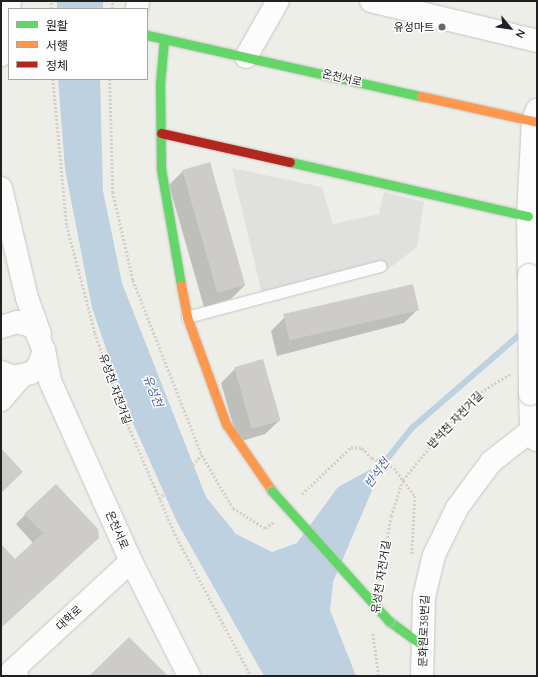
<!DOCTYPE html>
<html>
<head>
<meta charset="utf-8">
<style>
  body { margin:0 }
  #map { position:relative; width:538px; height:677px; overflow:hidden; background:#eeeee9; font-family:Quicksand,"Noto Sans KR",sans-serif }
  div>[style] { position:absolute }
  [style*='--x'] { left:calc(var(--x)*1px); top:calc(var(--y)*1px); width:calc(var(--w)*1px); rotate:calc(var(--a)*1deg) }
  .parking>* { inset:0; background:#e0e0de }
  .water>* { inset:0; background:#bed1e0; transform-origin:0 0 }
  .shadow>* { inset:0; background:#0003 }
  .stream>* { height:5.5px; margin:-2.75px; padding:0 2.75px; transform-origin:2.75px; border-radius:2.75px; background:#bed1e0 }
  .building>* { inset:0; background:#cdccc8; transform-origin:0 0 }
  .path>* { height:2.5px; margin-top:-1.25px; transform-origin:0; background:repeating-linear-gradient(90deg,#d7cdc9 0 2px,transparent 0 4px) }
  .roads { filter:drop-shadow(0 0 1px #c5c5c3) drop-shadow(0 0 1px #c5c5c3) }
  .lane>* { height:11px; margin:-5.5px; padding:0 5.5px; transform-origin:5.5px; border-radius:5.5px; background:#fcfcfc }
  .street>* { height:22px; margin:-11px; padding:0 11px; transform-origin:11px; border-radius:11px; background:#fcfcfc }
  .fast>* { height:9px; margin:-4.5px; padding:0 4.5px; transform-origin:4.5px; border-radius:4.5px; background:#63d668 }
  .slow>* { height:9px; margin:-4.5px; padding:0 4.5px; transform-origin:4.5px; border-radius:4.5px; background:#ff974d }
  .jam>* { height:9px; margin:-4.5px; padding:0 4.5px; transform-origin:4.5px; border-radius:4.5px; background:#b3261e }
  .bridges { filter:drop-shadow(0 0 1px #c5c5c3) drop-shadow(0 0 1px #c5c5c3) }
  .street-bridge>* { height:22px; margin:-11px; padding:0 11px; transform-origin:11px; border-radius:11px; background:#fcfcfc }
  .fast-bridge>* { height:9px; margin:-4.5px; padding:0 4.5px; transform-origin:4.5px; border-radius:4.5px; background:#63d668 }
  .dots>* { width:11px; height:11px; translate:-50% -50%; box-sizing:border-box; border:2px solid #fff; border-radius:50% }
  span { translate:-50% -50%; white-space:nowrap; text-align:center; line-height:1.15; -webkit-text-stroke:3px #fff; paint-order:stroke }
  .poi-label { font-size:11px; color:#202020 }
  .right { translate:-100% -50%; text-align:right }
  .street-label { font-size:11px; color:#202020 }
  .water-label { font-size:12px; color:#4f68ac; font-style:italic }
  .frame { position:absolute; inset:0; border:2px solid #202020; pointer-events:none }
  .legend { position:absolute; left:8px; top:8px; width:140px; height:72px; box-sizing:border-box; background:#fff; border:1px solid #a6a6a6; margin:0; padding:5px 7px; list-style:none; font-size:12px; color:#202020 }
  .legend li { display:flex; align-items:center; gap:8px; height:20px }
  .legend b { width:20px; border:1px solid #a6a6a6 }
  .north { position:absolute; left:490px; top:8px; width:40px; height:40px; -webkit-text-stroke:3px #fff; paint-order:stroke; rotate:119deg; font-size:11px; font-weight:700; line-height:16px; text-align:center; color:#202020 }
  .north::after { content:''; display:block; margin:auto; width:14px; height:18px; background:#202020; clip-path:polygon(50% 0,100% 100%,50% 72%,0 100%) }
</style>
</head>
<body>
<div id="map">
  <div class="parking">
    <i style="clip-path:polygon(232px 168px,322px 187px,333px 224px,379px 214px,384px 192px,424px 202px,417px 247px,387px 270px,264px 302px)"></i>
  </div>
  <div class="water">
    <i style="left:57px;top:1px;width:46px;height:8px"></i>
    <i style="clip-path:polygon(58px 79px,100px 79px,103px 191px,122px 283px,206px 497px,236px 534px,272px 552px,297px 543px,338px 487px,384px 462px,333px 582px,330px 610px,356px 676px,264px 676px,177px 522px,128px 412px,92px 308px,65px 169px)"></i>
  </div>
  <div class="shadow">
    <i style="clip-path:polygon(183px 171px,245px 285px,231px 299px,204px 307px,169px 185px)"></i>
    <i style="clip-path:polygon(418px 309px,404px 323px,277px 356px,271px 331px,285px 317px)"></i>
    <i style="clip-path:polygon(235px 369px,280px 420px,265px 434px,238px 442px,221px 383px)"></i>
    <i style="clip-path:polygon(25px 515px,97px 530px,1px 627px,1px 545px,15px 561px,33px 543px,16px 524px)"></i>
  </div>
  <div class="stream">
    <i style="--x:380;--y:468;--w:51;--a:-51.3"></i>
    <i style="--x:412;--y:428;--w:148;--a:-40.9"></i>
  </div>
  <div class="building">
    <i style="left:210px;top:162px;width:128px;height:29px;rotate:74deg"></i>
    <i style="left:413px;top:284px;width:27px;height:133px;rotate:77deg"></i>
    <i style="left:263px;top:359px;width:64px;height:30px;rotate:74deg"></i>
    <i style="clip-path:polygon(1px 448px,23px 472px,1px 493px)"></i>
    <i style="clip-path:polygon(56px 484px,98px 529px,99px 538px,1px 628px,1px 544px,15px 559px,43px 533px,24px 514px)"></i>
    <i style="clip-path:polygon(129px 637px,168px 676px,89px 676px)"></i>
  </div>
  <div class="path">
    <i style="--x:51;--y:9;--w:8;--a:-90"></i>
    <i style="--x:112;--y:9;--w:8;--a:-83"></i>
    <i style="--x:53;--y:79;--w:148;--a:84.6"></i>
    <i style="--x:67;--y:226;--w:111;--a:75.3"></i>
    <i style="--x:95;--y:333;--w:88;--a:70.7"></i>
    <i style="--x:124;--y:416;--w:129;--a:66.6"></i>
    <i style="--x:175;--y:534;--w:161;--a:61.8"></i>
    <i style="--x:110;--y:79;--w:113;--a:88.5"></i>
    <i style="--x:113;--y:192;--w:90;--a:77.2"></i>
    <i style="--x:133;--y:280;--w:188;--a:68.5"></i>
    <i style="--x:202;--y:455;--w:61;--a:59.7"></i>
    <i style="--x:233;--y:508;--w:38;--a:32"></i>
    <i style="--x:265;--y:528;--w:11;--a:-34"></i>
    <i style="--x:302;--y:494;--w:68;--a:-43.8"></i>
    <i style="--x:351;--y:447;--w:11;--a:5"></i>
    <i style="--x:362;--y:448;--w:14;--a:45"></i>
    <i style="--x:372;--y:458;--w:24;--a:24"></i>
    <i style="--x:394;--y:468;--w:35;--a:53"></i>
    <i style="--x:415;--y:496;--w:60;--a:92.9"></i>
    <i style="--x:159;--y:499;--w:62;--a:-45.7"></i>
    <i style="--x:379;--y:581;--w:66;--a:-79.5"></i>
    <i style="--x:391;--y:516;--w:38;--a:-72"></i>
    <i style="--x:403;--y:480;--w:67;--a:-51.1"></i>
    <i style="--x:445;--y:428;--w:51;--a:-45"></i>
    <i style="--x:481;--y:392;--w:36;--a:-32"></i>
    <i style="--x:373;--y:634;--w:42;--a:81.9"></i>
  </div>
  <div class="roads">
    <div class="lane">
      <i style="--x:187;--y:317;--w:200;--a:-14.8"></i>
    </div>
    <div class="street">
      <i style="--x:371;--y:1;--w:171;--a:13.5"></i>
      <i style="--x:137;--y:9;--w:8;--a:-83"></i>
      <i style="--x:1;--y:55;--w:55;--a:-80.5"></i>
      <i style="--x:246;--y:57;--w:64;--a:-60.3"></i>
      <i style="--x:1;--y:188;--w:113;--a:76.7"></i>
      <i style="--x:27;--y:298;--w:38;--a:70"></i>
      <i style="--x:529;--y:275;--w:59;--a:-91"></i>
      <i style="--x:528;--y:216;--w:95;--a:-87"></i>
      <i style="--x:533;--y:121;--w:12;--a:-70"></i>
      <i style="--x:1;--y:327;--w:17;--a:-17"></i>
      <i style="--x:17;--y:322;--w:18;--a:16"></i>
      <i style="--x:34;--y:327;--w:25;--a:67"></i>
      <i style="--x:44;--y:350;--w:18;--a:109"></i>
      <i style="--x:38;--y:367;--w:9;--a:139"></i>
      <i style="--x:31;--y:373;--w:18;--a:167"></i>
      <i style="--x:13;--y:377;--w:13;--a:-157"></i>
      <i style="--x:44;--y:350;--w:32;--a:79"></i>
      <i style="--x:50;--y:381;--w:197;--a:65.8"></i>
      <i style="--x:131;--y:561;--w:129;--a:63.2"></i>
      <i style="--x:530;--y:394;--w:37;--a:88"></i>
      <i style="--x:531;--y:431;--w:10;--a:61"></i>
      <i style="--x:1;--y:400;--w:32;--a:-49"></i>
      <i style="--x:17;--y:676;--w:7;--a:-135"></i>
      <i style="--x:12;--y:671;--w:162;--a:-42.7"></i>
      <i style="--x:422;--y:676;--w:79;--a:-88.5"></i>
      <i style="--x:424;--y:597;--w:43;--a:-76.6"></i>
      <i style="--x:434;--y:555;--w:52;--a:-63.9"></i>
      <i style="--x:457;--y:508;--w:57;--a:-53.5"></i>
      <i style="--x:491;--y:462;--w:58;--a:-38"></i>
    </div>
    <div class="fast">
      <i style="--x:147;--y:35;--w:281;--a:12.6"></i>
      <i style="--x:164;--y:39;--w:45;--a:95.1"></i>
      <i style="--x:160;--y:84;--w:85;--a:89.3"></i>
      <i style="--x:161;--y:169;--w:118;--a:80.2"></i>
      <i style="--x:290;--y:162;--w:244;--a:12.8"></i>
      <i style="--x:389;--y:621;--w:41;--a:36"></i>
    </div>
    <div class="slow">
      <i style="--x:421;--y:96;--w:119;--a:12.6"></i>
      <i style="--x:181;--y:285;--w:33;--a:79"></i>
      <i style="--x:187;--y:317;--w:114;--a:70"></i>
      <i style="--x:226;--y:424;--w:81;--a:55.5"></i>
    </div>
    <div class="jam">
      <i style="--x:161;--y:133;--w:132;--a:12.7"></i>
    </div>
  </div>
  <div class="bridges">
    <div class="street-bridge">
      <i style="--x:529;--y:275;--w:119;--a:89.5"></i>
    </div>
    <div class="fast-bridge">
      <i style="--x:272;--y:491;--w:175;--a:48"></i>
    </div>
  </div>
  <div class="dots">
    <i style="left:442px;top:27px;background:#686866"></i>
  </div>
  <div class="poi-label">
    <span class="right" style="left:434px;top:27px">유성마트</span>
  </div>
  <div class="street-label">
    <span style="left:342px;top:78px;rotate:13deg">온천서로</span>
    <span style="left:115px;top:389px;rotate:70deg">유성천 자전거길</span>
    <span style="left:455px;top:420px;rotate:-46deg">반석천 자전거길</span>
    <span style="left:117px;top:530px;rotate:66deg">온천서로</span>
    <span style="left:381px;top:577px;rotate:-81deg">유성천 자전거길</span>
    <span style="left:69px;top:618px;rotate:-43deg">대학로</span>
    <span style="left:424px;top:631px;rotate:-88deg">문화원로38번길</span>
  </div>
  <div class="water-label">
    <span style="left:153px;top:391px;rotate:69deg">유성천</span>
    <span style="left:377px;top:473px;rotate:-54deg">반석천</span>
  </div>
  <div class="frame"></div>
  <ul class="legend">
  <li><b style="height:5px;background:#63d668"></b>원활</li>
  <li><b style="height:5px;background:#ff974d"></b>서행</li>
  <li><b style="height:5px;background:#b3261e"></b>정체</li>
  </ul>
  <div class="north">N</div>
</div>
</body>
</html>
